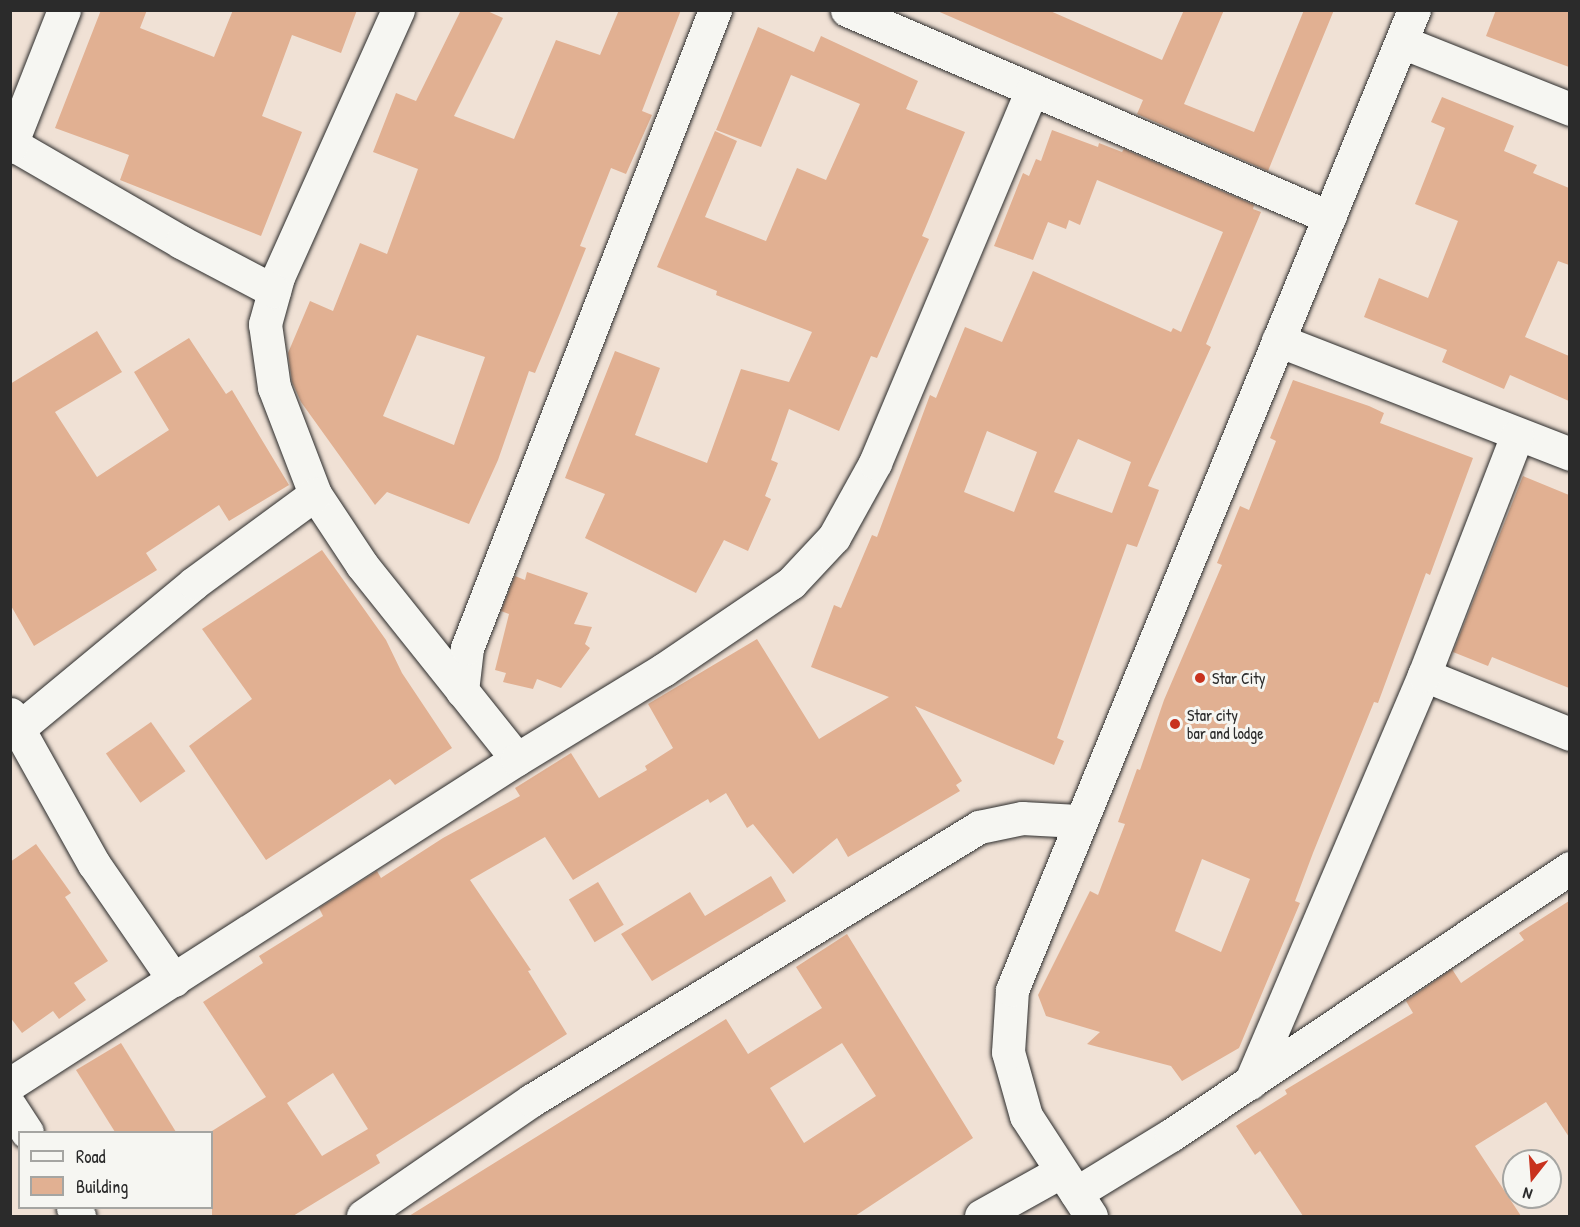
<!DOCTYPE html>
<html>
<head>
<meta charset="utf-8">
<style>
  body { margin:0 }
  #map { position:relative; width:1580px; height:1227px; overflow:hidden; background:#f0e1d5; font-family:"Patrick Hand",sans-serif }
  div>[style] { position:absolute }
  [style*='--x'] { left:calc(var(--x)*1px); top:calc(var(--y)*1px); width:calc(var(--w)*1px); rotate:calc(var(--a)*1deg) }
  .building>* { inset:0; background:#e1b092; transform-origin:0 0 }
  .roads { filter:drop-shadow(0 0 2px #2b2b2b) drop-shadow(0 0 2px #2b2b2b) }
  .minor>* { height:33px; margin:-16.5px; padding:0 16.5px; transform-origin:16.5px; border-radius:16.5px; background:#f6f6f2 }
  .dots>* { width:16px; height:16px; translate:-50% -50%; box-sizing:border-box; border:3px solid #f6f6f2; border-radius:50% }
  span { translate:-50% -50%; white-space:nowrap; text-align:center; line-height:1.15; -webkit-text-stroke:6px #f6f6f2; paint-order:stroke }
  .poi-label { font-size:16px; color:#2b2b2b }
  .left { translate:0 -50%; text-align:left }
  .frame { position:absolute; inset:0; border:12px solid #2b2b2b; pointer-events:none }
  .legend { position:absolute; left:18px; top:1131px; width:195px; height:78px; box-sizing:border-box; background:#f6f6f2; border:2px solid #a5a5a2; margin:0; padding:8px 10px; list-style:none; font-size:18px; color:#2b2b2b }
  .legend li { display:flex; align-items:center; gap:12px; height:30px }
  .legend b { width:30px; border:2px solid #a5a5a2 }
  .north { position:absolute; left:1502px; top:1149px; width:60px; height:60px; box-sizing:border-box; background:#f6f6f2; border:2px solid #a5a5a2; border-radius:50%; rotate:197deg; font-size:16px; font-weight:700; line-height:24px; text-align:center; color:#2b2b2b }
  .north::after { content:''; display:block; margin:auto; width:21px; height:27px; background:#c8321e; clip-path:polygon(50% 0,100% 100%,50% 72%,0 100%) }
</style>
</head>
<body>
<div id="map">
  <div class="building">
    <i style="clip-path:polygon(101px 10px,147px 10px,140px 28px,214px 57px,233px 10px,357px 10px,341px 53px,292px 35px,262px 116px,302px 132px,261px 236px,120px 180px,129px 155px,55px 128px)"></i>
    <i style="clip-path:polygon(evenodd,461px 10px,485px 10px,503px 18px,454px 116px,514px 139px,556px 40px,600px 55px,619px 10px,681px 10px,642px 111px,652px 115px,626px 174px,611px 168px,580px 246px,586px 248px,560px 313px,535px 373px,529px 371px,498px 460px,469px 524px,387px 492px,375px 505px,301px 402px,292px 382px,288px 353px,310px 301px,333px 311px,360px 243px,387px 254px,418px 169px,373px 152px,396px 93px,416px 101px,461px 10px,417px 335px,485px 357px,454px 445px,383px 416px,417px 335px)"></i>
    <i style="clip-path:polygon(935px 10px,1048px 10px,1162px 60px,1184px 10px,1224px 10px,1184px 104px,1254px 132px,1304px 10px,1334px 10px,1268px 171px,1137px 114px,1143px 100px)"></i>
    <i style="clip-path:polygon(1496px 10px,1569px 10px,1569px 67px,1486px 36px)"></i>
    <i style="clip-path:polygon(758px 27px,814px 52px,821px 36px,918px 81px,906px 109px,965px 132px,922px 236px,929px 239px,913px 275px,877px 358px,871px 356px,839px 431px,789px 409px,771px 460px,778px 463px,765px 496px,771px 499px,748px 551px,724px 540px,696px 593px,585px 538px,605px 494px,565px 478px,615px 351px,660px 368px,635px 435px,707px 463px,741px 369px,789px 382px,812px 332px,716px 295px,717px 291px,657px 267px,715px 131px,737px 141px,705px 217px,766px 241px,797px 168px,826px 180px,860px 104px,791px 75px,761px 147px,716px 130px)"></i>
    <i style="clip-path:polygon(1442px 97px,1514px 126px,1504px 151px,1537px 165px,1533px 173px,1569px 188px,1569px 265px,1558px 261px,1525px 337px,1569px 356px,1569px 401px,1510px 375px,1504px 389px,1442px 362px,1447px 350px,1364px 317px,1379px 278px,1428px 298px,1458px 221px,1415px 204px,1445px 128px,1431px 122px)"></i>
    <i style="clip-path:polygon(evenodd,1052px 130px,1098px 147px,1099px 143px,1122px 152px,1124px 149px,1254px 205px,1253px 209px,1261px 212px,1206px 344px,1211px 347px,1148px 486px,1159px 490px,1137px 547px,1127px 544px,1057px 738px,1064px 741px,1054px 765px,915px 706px,962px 781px,956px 785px,960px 791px,848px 857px,837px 838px,793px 874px,753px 824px,747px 828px,726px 793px,710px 803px,708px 799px,573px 880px,545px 837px,470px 880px,531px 970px,528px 971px,567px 1034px,376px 1155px,380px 1163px,293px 1216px,212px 1216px,212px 1131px,266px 1097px,203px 1002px,263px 963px,259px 956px,323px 916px,319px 908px,377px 871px,381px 878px,443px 838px,520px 796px,515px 788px,571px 753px,599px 798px,647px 770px,645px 766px,673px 748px,648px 704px,757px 639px,819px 739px,889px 697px,811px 667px,834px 605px,841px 608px,872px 535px,877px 537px,930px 395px,936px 398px,965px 327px,1002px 342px,1033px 271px,1171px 332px,1173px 328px,1181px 332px,1223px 232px,1097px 180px,1080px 225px,1069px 220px,1066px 229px,1048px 222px,1033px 260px,994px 246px,1023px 173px,1029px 176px,1036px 159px,1041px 161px,1052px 130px,987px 431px,1037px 452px,1014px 512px,964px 492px,987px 431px,1052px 130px,1078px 439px,1131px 462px,1112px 513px,1054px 492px,1078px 439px,1052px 130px,333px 1073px,368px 1129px,322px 1156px,287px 1103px,333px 1073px)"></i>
    <i style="clip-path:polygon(97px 331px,122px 372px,55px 412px,97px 477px,169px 430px,134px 372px,189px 338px,226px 394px,232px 390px,289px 485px,229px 521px,219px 505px,146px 553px,157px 570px,34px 646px,10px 604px,10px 384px)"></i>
    <i style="clip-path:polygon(evenodd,1293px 380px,1369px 406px,1384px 413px,1380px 423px,1473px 458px,1430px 575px,1426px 573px,1378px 703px,1374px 702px,1313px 853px,1295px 901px,1300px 903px,1239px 1048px,1182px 1081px,1171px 1066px,1087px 1044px,1100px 1032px,1046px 1016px,1038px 995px,1090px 891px,1098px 895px,1125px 824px,1118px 822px,1137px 769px,1140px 770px,1164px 700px,1222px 565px,1217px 563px,1240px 506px,1249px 510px,1276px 441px,1270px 438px,1293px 380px,1202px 859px,1250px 879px,1221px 952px,1175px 931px,1202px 859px)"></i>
    <i style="clip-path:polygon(1523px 476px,1569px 495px,1569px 688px,1492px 657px,1488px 666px,1453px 652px)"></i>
    <i style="clip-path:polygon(322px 550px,386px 640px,402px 673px,452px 748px,395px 785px,390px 779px,266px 860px,189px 746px,252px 699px,202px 629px)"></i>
    <i style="clip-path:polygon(527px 572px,588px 593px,574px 624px,592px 627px,585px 644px,590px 648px,561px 688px,537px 679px,533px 689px,503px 682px,506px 673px,495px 670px,509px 614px,501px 611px,515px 576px,525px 580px)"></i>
    <i style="left:151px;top:722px;width:60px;height:55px;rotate:55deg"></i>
    <i style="clip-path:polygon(36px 844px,71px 893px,65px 897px,108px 961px,74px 983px,86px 1000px,59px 1019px,53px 1011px,22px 1033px,10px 1017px,10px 862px)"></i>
    <i style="clip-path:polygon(771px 876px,786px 901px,652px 981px,621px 934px,690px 892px,705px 916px)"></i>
    <i style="left:598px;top:882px;width:50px;height:34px;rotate:59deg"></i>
    <i style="clip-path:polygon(1569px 901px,1569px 1137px,1546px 1102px,1475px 1146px,1521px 1216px,1303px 1216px,1260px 1151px,1255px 1155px,1236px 1126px,1287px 1094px,1285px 1090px,1413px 1013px,1406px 1001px,1452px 969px,1461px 983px,1524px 940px,1519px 933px)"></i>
    <i style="clip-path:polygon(evenodd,847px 934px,973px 1138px,855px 1216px,409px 1216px,726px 1019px,748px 1054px,822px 1008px,796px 967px,847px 934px,842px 1043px,876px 1096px,804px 1143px,770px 1088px,842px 1043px)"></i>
    <i style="clip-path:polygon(121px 1043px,176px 1132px,115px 1132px,76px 1070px)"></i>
  </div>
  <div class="roads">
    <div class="minor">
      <i style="--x:398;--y:10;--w:293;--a:114.2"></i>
      <i style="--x:278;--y:277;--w:49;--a:105.5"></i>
      <i style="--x:265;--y:324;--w:64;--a:81.9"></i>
      <i style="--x:274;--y:387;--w:115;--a:69"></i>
      <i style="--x:315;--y:494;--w:85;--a:56.5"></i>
      <i style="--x:362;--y:565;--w:248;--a:51.4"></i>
      <i style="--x:847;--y:10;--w:525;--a:23.24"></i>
      <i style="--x:1402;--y:42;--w:181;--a:21.7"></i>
      <i style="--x:12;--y:144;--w:195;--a:30.1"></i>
      <i style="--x:181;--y:242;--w:105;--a:27.8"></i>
      <i style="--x:10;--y:147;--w:147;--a:-68.5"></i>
      <i style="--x:1278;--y:340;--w:313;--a:21.3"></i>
      <i style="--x:1424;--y:675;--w:157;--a:22"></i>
      <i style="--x:462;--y:691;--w:43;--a:-83.4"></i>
      <i style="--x:467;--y:648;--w:685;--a:-68.76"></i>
      <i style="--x:10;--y:714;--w:172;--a:60.8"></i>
      <i style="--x:94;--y:864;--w:141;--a:55.4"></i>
      <i style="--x:19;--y:728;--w:227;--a:-39.6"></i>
      <i style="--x:194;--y:583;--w:150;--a:-36.3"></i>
      <i style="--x:1250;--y:1083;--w:444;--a:-66.9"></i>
      <i style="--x:1424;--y:675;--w:257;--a:-68.8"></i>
      <i style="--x:10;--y:1084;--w:602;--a:-32.66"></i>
      <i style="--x:517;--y:759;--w:171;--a:-31.4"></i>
      <i style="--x:663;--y:670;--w:155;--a:-34.2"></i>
      <i style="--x:791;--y:583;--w:63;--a:-46.9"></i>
      <i style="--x:834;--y:537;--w:85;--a:-61"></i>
      <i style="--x:875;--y:463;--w:405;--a:-67.2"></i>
      <i style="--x:10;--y:1106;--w:31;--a:57"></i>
      <i style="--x:1076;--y:1193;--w:111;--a:-31.4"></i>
      <i style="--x:1171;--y:1135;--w:480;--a:-33.8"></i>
      <i style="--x:73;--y:1208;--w:10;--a:53"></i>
      <i style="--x:363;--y:1216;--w:205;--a:-34.5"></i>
      <i style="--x:532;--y:1100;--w:524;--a:-31.41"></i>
      <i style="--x:979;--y:827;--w:44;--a:-11.8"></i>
      <i style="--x:1022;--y:818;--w:56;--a:3.1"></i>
      <i style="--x:981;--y:1216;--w:90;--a:-29.1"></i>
      <i style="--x:1091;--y:1216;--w:119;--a:-123"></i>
      <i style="--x:1026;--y:1116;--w:66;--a:-105.7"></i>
      <i style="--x:1008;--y:1052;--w:62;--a:-86.3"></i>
      <i style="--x:1012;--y:990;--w:1059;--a:-67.7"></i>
    </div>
  </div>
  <div class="dots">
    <i style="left:1200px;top:678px;background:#c8321e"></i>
    <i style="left:1175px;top:724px;background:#c8321e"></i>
  </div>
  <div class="poi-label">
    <span class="left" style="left:1212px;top:678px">Star City</span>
    <span class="left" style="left:1187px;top:724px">Star city<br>bar and lodge</span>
  </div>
  <div class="frame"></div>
  <ul class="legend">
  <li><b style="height:8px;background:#f6f6f2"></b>Road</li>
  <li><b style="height:16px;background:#e1b092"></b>Building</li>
  </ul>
  <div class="north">N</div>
</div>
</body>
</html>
